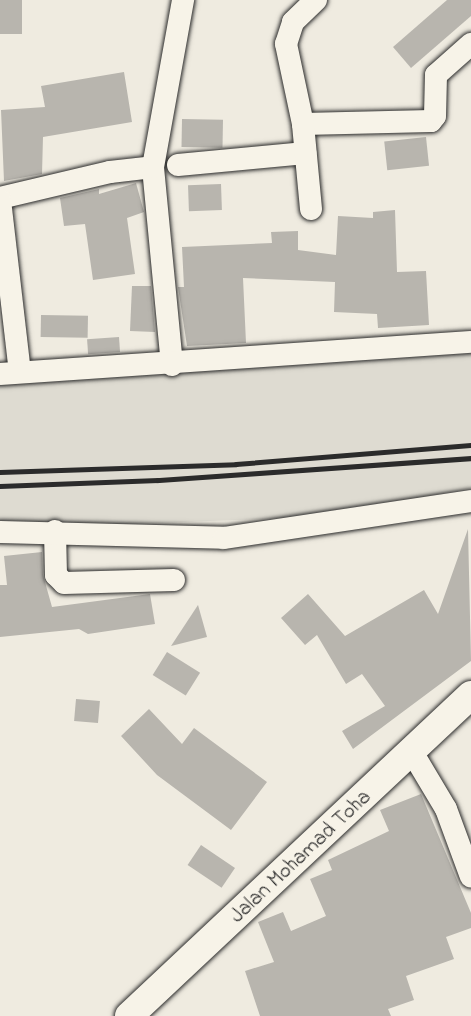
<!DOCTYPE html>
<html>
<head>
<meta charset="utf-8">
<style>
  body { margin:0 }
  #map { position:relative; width:471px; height:1016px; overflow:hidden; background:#efebe0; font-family:"Indie Flower",sans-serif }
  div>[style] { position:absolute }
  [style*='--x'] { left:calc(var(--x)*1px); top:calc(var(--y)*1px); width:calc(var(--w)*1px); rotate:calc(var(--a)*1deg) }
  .built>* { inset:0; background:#dedbd1 }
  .building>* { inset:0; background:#b8b5ae; transform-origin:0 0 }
  .roads { filter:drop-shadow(0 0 2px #2b2b2b) drop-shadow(0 0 2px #2b2b2b) }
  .minor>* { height:22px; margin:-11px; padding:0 11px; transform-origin:11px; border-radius:11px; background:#f7f3e8 }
  .major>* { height:28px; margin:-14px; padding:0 14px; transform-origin:14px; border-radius:14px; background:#f7f3e8 }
  .rail>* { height:4.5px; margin:-2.25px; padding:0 2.25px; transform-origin:2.25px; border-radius:2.25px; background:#2b2b2b }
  span { translate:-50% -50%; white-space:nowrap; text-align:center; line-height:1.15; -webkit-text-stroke:4.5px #f7f3e8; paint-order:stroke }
  .street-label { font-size:21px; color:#2b2b2b }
</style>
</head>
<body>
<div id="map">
  <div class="built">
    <i style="clip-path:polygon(471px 346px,471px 488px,314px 517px,0 529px,0 385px)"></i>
  </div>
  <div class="building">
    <i style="left:0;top:0;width:22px;height:34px"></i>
    <i style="clip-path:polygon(447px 0,471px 0,471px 16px,411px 68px,393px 47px)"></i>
    <i style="clip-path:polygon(124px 72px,132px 122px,43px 137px,42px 174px,4px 181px,1px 110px,45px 107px,41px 86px)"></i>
    <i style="left:182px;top:119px;width:41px;height:28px;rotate:1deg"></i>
    <i style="left:426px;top:137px;width:29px;height:42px;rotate:84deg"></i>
    <i style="clip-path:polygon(136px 183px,144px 212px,127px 218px,135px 274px,93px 280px,85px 224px,64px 226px,60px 198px,99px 189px,99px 194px)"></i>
    <i style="left:221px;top:184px;width:26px;height:33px;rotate:88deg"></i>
    <i style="clip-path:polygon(395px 210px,397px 272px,426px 271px,429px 325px,378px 328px,377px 314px,334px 312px,335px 282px,243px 278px,246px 343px,187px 346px,178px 287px,184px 287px,182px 247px,272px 243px,271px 232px,298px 231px,298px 250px,336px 255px,338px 216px,373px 218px,373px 212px)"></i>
    <i style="clip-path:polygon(132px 286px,151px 286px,155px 332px,130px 331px)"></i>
    <i style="left:41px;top:315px;width:47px;height:22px;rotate:1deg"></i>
    <i style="left:119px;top:337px;width:15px;height:32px;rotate:86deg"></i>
    <i style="clip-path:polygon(468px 529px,471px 661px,353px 749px,342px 731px,385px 706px,362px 674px,346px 684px,317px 635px,305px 645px,281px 618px,308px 594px,345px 636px,424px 590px,438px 614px)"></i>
    <i style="clip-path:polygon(42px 552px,43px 575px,52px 607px,150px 594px,155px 624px,88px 634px,79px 629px,0 637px,0 585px,7px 585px,4px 556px)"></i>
    <i style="clip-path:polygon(198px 605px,207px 637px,171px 646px)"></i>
    <i style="left:167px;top:652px;width:39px;height:27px;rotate:32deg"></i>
    <i style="left:76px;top:699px;width:24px;height:22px;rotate:5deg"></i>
    <i style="clip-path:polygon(149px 709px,182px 744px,194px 728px,267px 782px,231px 830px,157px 775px,121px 736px)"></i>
    <i style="clip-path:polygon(421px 794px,471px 913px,471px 928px,446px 937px,454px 959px,406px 976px,414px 1000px,388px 1009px,391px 1016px,260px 1016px,245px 971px,274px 962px,258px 922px,283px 912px,291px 931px,326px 916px,310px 879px,332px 870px,328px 860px,389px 831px,380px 810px)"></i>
    <i style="left:201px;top:845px;width:41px;height:24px;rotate:34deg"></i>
  </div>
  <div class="roads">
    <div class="minor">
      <i style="--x:303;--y:124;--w:128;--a:-1.3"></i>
      <i style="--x:431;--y:121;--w:6;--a:-51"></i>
      <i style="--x:435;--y:116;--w:41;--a:-88.6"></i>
      <i style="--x:436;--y:75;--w:47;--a:-41.5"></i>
      <i style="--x:178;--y:165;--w:128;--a:-5.4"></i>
      <i style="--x:0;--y:198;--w:113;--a:-13.3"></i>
      <i style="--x:110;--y:172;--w:43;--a:-6.6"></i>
      <i style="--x:0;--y:200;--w:173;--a:83.4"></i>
      <i style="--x:311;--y:209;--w:85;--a:-95.4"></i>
      <i style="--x:303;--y:124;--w:82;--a:-102"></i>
      <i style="--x:286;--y:44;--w:23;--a:-72"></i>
      <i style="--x:293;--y:22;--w:32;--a:-44"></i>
      <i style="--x:172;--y:365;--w:199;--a:-95.5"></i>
      <i style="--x:153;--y:167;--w:170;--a:-79.8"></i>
      <i style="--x:0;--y:374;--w:472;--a:-3.9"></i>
      <i style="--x:55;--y:531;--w:44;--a:88.7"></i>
      <i style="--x:56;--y:575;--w:11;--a:45"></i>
      <i style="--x:64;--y:583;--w:110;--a:-1.6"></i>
      <i style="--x:0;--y:532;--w:224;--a:1.5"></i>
      <i style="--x:224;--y:538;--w:250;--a:-8.5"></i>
      <i style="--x:412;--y:752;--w:66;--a:59.2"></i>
      <i style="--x:446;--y:809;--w:72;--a:69.8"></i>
    </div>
    <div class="major">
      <i style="--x:129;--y:1016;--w:469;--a:-43.2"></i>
    </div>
  </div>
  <div class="rail">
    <i style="--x:0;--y:472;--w:236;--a:-1.9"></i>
    <i style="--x:236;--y:464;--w:236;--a:-4.6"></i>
    <i style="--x:0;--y:486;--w:158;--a:-2.2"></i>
    <i style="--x:158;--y:480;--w:314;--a:-4"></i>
  </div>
  <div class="street-label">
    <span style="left:301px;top:857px;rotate:-43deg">Jalan Mohamad Toha</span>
  </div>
</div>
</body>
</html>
